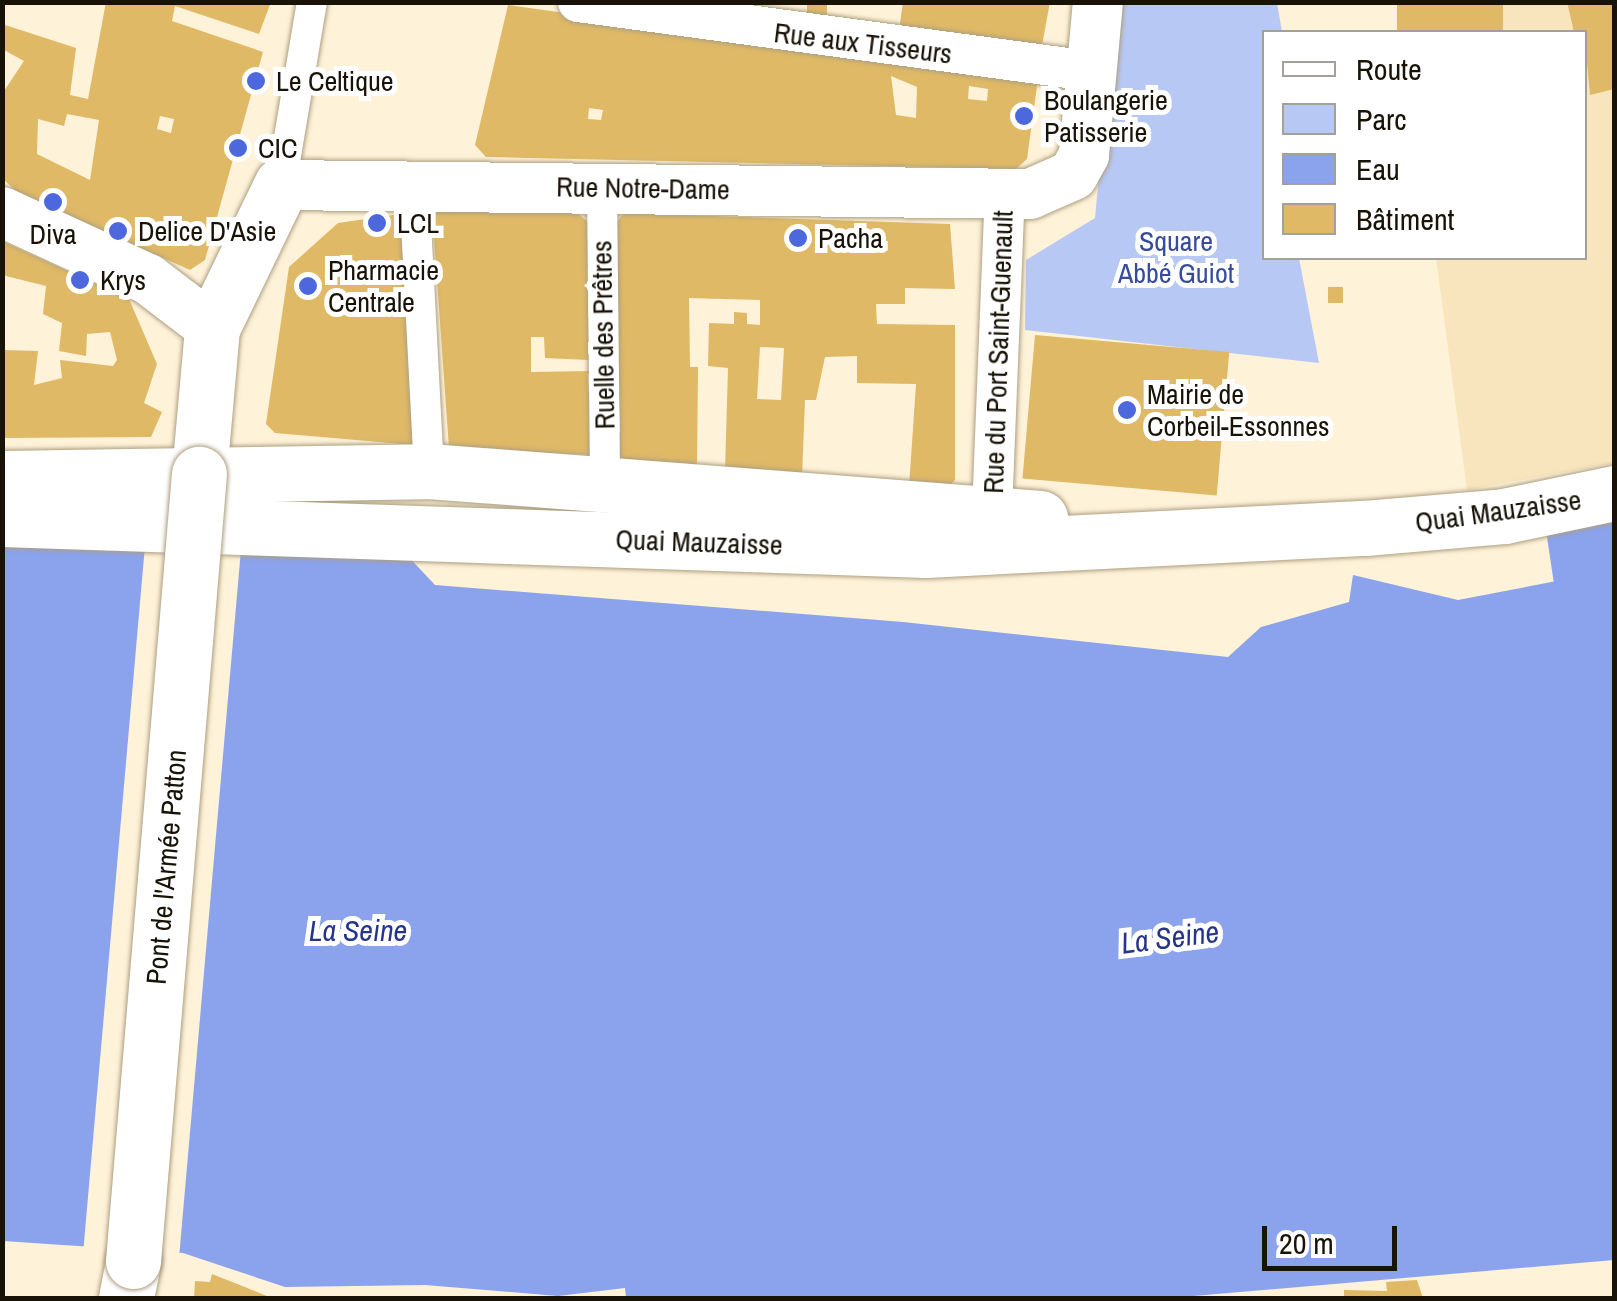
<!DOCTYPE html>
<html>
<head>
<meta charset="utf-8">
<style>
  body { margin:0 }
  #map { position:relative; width:1617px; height:1301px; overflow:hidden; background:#fef2d8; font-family:"Archivo Narrow",sans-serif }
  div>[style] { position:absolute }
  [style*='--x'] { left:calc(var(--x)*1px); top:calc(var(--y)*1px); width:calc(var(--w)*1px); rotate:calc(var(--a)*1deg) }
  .built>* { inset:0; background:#f8e5be }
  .green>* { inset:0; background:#b8c8f5 }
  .water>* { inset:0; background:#8ba2ec }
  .pier>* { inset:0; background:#fef2d8; transform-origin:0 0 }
  .river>* { height:80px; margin:-40px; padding:0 40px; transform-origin:40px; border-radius:40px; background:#8ba2ec }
  .building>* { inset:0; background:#dfb966; transform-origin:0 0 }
  .roads { filter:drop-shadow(0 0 2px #ad9f81) drop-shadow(0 0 2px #ad9f81) }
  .pedestrian>* { height:30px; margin:-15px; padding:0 15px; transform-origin:15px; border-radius:15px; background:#fff }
  .minor>* { height:40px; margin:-20px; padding:0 20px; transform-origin:20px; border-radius:20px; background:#fff }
  .tertiary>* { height:50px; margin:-25px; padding:0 25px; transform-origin:25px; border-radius:25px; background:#fff }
  .secondary>* { height:55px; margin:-27.5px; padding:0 27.5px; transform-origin:27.5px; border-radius:27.5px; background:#fff }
  .bridges { filter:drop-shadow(0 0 2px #ad9f81) drop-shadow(0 0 2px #ad9f81) }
  .secondary-bridge>* { height:55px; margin:-27.5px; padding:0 27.5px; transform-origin:27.5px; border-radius:27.5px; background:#fff }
  .dots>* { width:28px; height:28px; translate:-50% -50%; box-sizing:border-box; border:5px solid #fff; border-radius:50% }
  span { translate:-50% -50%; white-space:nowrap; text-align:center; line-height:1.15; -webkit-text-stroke:10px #fff; paint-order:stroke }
  .street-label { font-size:28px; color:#181207 }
  .poi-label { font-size:28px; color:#181207 }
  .left { translate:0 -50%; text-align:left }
  .park-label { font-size:28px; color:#364aa0 }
  .water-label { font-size:30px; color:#26358a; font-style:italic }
  .frame { position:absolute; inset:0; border:5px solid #181207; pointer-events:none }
  .legend { position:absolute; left:1262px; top:30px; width:325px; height:230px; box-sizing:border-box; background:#fff; border:2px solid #a3a09c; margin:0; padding:12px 18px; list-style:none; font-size:30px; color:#181207 }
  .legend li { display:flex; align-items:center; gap:20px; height:50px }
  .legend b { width:50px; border:2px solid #a3a09c }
  .scale { position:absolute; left:1262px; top:1226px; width:135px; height:45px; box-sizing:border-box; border:5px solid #181207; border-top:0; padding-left:12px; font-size:30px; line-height:35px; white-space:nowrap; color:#181207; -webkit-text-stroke:8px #fff; paint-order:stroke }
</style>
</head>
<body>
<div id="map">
  <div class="built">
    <i style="clip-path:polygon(1397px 3px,1614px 3px,1614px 463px,1467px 490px,1436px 258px,1584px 258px,1584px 32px,1402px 32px)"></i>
  </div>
  <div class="green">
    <i style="clip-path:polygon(1115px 3px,1277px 3px,1282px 32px,1264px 32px,1264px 258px,1299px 258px,1319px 363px,1025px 330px,1026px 260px,1095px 218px)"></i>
  </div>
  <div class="water">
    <i style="clip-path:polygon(2px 531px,403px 551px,435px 585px,903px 622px,1228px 657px,1261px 627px,1349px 602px,1353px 575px,1458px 600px,1614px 570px,1614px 1260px,1170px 1298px,626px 1298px,625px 1288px,558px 1296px,425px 1285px,285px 1287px,183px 1253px,3px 1241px)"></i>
  </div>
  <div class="pier">
    <i style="left:146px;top:534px;width:96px;height:722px;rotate:5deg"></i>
  </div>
  <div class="river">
    <i style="--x:1587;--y:534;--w:183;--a:81.5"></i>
  </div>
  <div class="building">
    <i style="clip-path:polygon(evenodd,106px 2px,271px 2px,259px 34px,175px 6px,172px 21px,263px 52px,205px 260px,190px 270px,19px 194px,2px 178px,2px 94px,24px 61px,2px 49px,2px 24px,76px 48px,70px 95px,88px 99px,106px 2px,67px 114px,99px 120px,90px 180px,37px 154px,38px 119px,64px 126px,67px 114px,106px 2px,160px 116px,174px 119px,171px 133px,157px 129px,160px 116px)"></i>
    <i style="left:807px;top:2px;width:20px;height:22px"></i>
    <i style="clip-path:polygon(903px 2px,1050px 2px,1041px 51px,899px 31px)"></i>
    <i style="left:1397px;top:2px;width:106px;height:30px"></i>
    <i style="clip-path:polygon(1567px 2px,1614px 2px,1614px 89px,1590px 95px,1584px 32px,1574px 32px)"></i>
    <i style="clip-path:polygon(evenodd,508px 5px,1038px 79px,1027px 159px,1016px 169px,486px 157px,475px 145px,508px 5px,891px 76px,917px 87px,916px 118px,896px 115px,891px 76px,508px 5px,969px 86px,988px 89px,987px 101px,968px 99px,969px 86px,508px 5px,589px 108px,603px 110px,601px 120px,588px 119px,589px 108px)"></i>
    <i style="clip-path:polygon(432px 210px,576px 212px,588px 222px,589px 360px,545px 358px,544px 337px,531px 337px,531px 372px,590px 371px,592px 455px,449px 448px)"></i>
    <i style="clip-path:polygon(evenodd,624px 213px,950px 224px,955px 289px,905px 288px,905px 304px,876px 304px,877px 324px,955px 325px,955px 480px,945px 490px,909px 487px,916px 384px,857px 383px,857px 356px,825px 357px,816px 400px,805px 400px,802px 478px,725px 471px,728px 368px,708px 366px,709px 323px,734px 324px,734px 312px,747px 313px,747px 324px,760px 325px,760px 300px,689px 298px,690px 367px,698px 367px,697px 469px,618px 462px,616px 223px,624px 213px,760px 347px,784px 348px,781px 400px,757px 399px,760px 347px)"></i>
    <i style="clip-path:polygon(400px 214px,414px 445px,275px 433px,266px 424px,289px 267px,338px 223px)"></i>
    <i style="clip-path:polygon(2px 241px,129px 299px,157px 364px,144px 403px,162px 412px,151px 437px,2px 438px,2px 350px,38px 351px,34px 385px,62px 378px,60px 360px,113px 366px,117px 360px,110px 332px,87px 334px,86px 356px,59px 351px,62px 323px,43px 314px,46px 286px,2px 275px)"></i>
    <i style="left:1328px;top:287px;width:15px;height:16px"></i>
    <i style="left:1035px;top:335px;width:195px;height:144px;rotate:5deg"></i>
    <i style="clip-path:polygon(212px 1274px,272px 1298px,194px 1298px,195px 1281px,210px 1282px)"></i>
    <i style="clip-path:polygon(1417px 1280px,1423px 1298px,1344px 1298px,1344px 1290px,1387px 1291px,1386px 1282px)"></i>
  </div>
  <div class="roads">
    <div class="pedestrian">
      <i style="--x:281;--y:185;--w:186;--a:-80.4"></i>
      <i style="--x:414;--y:185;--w:286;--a:87"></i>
      <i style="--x:602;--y:188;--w:293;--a:89.4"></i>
    </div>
    <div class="minor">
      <i style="--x:578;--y:2;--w:517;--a:7.68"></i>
      <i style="--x:992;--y:512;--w:320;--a:-87.7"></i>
    </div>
    <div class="tertiary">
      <i style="--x:281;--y:185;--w:749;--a:0.69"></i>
      <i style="--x:1030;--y:194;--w:47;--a:-23.8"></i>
      <i style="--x:1073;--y:175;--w:23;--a:-61"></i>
      <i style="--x:1084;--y:155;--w:154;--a:-84.8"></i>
      <i style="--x:2;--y:212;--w:161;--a:24.7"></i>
      <i style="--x:148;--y:279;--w:81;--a:37.4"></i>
    </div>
    <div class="secondary">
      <i style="--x:199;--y:474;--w:147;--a:-84.9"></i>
      <i style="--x:212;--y:328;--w:159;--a:-64.2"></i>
      <i style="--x:2;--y:478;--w:427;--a:-0.9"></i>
      <i style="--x:429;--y:471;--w:613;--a:4.4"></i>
      <i style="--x:2;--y:519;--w:925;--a:1.92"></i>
      <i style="--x:926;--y:550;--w:440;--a:-2.9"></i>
      <i style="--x:1365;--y:528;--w:140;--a:-4.9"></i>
      <i style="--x:1504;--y:516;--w:112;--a:-11.8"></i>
      <i style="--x:126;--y:1298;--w:38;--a:-79"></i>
    </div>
  </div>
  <div class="bridges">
    <div class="secondary-bridge">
      <i style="--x:133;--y:1261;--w:790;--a:-85.21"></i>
    </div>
  </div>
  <div class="dots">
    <i style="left:256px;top:81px;background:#4d67dc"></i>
    <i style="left:1024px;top:116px;background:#4d67dc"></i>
    <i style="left:238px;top:148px;background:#4d67dc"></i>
    <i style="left:53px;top:202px;background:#4d67dc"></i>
    <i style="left:377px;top:223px;background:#4d67dc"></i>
    <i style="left:118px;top:231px;background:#4d67dc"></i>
    <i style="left:798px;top:238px;background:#4d67dc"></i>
    <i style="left:80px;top:280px;background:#4d67dc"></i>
    <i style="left:308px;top:286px;background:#4d67dc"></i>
    <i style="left:1127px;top:410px;background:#4d67dc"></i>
  </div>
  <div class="street-label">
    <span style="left:863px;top:43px;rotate:7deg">Rue aux Tisseurs</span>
    <span style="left:643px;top:188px;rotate:1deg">Rue Notre-Dame</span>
    <span style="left:603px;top:335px;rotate:-91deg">Ruelle des Prêtres</span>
    <span style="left:998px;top:352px;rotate:-88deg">Rue du Port Saint-Guenault</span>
    <span style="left:1498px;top:511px;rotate:-8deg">Quai Mauzaisse</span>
    <span style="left:699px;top:542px;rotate:2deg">Quai Mauzaisse</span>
    <span style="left:166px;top:867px;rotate:-85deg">Pont de l'Armée Patton</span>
  </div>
  <div class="poi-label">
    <span class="left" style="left:276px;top:81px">Le Celtique</span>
    <span class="left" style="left:1044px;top:116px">Boulangerie<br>Patisserie</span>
    <span class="left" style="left:258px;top:148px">CIC</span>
    <span class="left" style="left:397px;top:223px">LCL</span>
    <span class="left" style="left:138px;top:231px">Delice D'Asie</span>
    <span style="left:53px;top:234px">Diva</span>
    <span class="left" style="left:818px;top:238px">Pacha</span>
    <span class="left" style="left:328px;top:286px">Pharmacie<br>Centrale</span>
    <span class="left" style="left:100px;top:280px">Krys</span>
    <span class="left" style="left:1147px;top:410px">Mairie de<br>Corbeil-Essonnes</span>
  </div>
  <div class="park-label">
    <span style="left:1176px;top:257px">Square<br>Abbé Guiot</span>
  </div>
  <div class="water-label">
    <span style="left:358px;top:930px">La Seine</span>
    <span style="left:1170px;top:937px;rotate:-7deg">La Seine</span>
  </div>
  <div class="frame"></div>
  <ul class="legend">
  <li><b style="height:12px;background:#fff"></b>Route</li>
  <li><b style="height:28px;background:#b8c8f5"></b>Parc</li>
  <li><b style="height:28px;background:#8ba2ec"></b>Eau</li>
  <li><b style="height:28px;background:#dfb966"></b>Bâtiment</li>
  </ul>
  <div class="scale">20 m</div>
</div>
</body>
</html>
